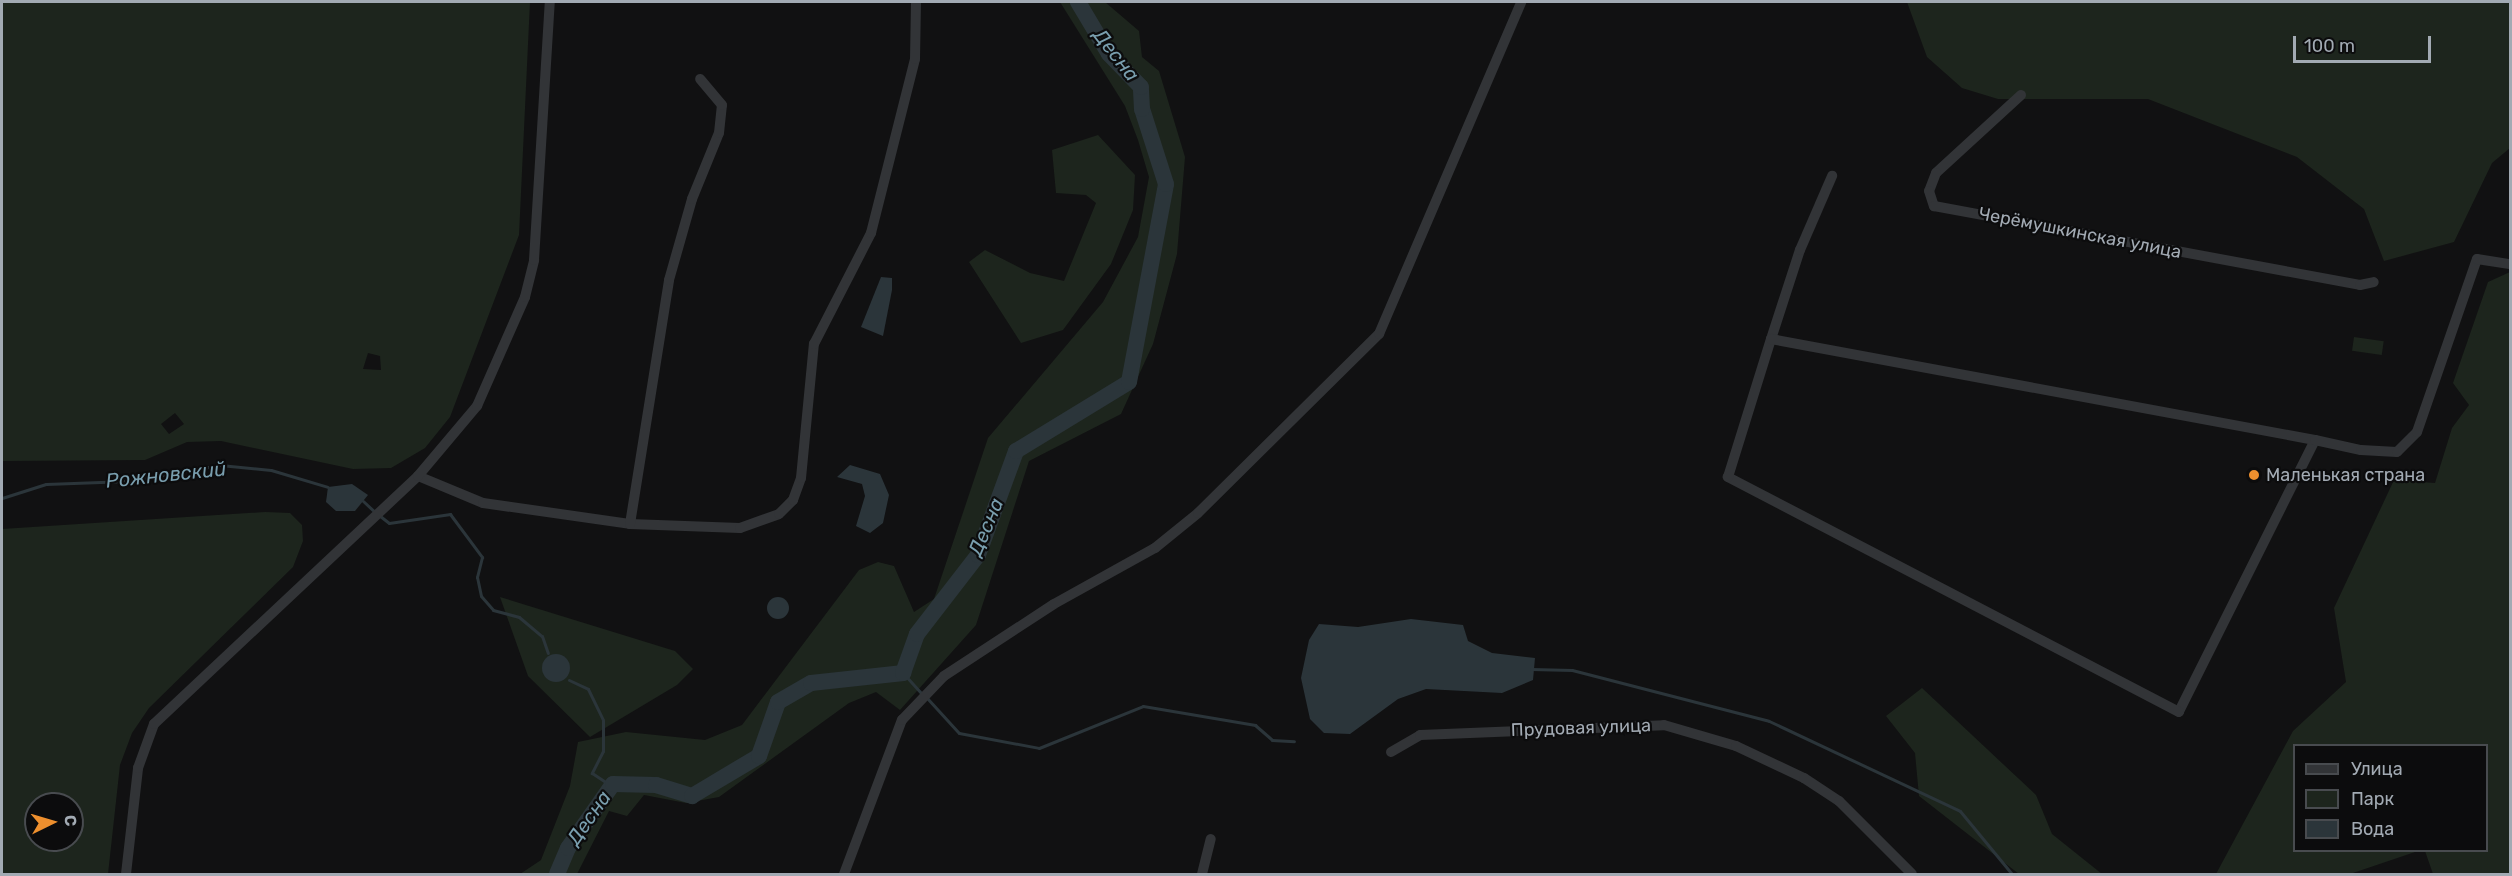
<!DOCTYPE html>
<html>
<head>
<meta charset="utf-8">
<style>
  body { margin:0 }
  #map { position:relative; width:2512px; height:876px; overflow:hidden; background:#111112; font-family:Rubik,sans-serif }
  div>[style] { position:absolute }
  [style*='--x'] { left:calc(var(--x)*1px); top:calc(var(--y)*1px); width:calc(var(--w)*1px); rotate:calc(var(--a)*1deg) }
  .green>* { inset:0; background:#1d251d; transform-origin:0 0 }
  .water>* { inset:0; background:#2b353a }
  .round { border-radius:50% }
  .stream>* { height:3px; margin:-1.5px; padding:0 1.5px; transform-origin:1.5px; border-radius:1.5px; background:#2b353a }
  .river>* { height:16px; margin:-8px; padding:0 8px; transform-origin:8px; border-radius:8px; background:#2b353a }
  .minor>* { height:10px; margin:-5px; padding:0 5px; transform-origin:5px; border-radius:5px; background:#323437 }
  .dots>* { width:16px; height:16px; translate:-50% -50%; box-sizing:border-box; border:3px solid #0c0c0d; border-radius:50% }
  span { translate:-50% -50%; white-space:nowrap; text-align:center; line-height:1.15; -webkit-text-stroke:4.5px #0c0c0d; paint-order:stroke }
  .street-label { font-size:18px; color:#a2aab3 }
  .poi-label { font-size:18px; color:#a2aab3 }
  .left { translate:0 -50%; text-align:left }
  .water-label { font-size:20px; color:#799eae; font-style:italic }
  .frame { position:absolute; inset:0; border:3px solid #a2aab3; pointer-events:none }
  .legend { position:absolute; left:2293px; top:744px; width:195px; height:108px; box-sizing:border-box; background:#0c0c0d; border:2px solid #484b4f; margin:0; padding:8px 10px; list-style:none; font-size:18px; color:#a2aab3 }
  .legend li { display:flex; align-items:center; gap:12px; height:30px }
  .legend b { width:30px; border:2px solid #484b4f }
  .north { position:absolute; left:24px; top:792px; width:60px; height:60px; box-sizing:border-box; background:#0c0c0d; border:2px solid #484b4f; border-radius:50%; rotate:85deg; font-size:16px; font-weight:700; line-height:24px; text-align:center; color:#a2aab3 }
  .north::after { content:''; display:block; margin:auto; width:21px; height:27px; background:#ed8f2e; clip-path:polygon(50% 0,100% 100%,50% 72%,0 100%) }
  .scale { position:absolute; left:2293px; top:36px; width:138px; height:27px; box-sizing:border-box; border:3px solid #a2aab3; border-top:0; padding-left:8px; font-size:18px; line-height:21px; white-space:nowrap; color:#a2aab3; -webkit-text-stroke:4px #0c0c0d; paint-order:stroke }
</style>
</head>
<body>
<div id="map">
  <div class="green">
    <i style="clip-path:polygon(evenodd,2px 2px,530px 2px,519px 235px,450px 417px,425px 448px,391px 468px,353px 469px,221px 441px,187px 442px,145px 460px,2px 461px,2px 2px,368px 353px,380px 356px,381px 370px,363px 369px,368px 353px,2px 2px,175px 413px,184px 424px,169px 434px,161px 424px,175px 413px)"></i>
    <i style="clip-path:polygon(1060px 2px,1105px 2px,1139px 31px,1142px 57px,1159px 71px,1185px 157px,1177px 254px,1153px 344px,1121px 414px,1029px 461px,976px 625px,900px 710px,876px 692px,849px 703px,719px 797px,686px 803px,644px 795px,627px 816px,609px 811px,577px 874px,520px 874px,541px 860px,570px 786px,578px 742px,626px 732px,705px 740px,742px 725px,859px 570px,878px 562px,894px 566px,914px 612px,934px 599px,988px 438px,1103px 302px,1138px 237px,1149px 177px,1138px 140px,1125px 106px)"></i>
    <i style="clip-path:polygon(1907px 2px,2510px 2px,2510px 148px,2492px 163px,2454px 242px,2384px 261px,2364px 209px,2297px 157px,2148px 99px,1998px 99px,1962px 88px,1927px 57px)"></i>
    <i style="clip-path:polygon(1098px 135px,1135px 175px,1133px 210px,1111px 264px,1063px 330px,1021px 343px,969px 262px,985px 250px,1030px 273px,1064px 281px,1096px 203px,1086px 195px,1056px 193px,1052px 150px)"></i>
    <i style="clip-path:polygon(2510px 272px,2510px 874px,2433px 874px,2425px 851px,2486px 850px,2486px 746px,2294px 746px,2294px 850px,2418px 851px,2350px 874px,2216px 874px,2293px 731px,2346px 682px,2334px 608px,2394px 480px,2435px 483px,2452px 428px,2469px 405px,2453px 383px,2488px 282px)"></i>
    <i style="left:2354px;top:337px;width:30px;height:14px;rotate:8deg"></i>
    <i style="clip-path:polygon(evenodd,265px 512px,290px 513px,302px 525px,303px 541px,293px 567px,149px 708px,132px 733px,120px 765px,108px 874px,2px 874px,2px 529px,265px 512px,36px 804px,72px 804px,72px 840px,36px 840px,36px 804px)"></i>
    <i style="clip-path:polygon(500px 597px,675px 651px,693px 669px,677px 685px,590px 737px,528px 676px)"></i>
    <i style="clip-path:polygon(1922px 688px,2036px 795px,2052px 834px,2102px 874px,2019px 874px,1919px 796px,1915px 753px,1886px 716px)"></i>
  </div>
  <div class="water">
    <i style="clip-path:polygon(881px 277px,892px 278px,892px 290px,883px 336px,861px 327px)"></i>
    <i style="clip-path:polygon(850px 465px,880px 474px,889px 495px,883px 523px,870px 533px,856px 526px,865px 496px,862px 484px,837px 477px)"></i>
    <i style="clip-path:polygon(352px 484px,368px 495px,355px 511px,336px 511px,326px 502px,328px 487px)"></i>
    <i class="round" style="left:767px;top:597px;width:22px;height:22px"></i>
    <i style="clip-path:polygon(1411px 619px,1463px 625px,1468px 641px,1492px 653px,1535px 658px,1533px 680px,1502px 693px,1426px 689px,1398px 699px,1350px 734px,1324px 733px,1310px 719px,1301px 678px,1309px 640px,1319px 624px,1358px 627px)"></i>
    <i class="round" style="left:542px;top:654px;width:28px;height:28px"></i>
  </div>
  <div class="stream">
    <i style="--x:2;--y:498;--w:46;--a:-17.7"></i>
    <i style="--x:46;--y:484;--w:82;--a:-2.1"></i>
    <i style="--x:128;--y:481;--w:93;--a:-9.9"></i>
    <i style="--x:220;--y:465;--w:51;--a:5.6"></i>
    <i style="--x:271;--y:470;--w:59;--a:16.6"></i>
    <i style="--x:363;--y:501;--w:16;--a:43"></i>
    <i style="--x:380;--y:516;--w:11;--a:38"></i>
    <i style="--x:389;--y:523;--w:62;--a:-8.4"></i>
    <i style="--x:450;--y:514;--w:54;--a:53.3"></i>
    <i style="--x:482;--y:557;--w:21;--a:104"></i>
    <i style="--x:477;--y:577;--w:19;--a:78"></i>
    <i style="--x:481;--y:596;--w:18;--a:49"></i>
    <i style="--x:493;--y:610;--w:27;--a:15"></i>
    <i style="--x:519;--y:617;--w:30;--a:40"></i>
    <i style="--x:542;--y:636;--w:18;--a:71"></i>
    <i style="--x:1531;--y:669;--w:41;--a:1.4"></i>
    <i style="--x:1572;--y:670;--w:203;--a:14.5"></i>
    <i style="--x:1769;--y:721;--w:211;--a:25.2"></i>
    <i style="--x:1960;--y:811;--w:82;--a:50.5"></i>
    <i style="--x:903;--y:673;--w:28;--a:48"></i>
    <i style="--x:569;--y:680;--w:21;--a:25"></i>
    <i style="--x:588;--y:689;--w:34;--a:64"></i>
    <i style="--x:603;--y:720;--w:31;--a:90"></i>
    <i style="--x:603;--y:751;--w:25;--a:117"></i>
    <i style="--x:592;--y:773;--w:23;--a:34"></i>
    <i style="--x:927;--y:698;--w:47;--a:47.6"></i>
    <i style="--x:959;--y:733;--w:81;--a:10.6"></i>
    <i style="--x:1039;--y:748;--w:112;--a:-22"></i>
    <i style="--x:1143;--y:706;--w:114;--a:9.6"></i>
    <i style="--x:1255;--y:725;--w:23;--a:41"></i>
    <i style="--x:1272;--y:740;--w:22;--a:3"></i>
  </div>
  <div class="river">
    <i style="--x:557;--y:874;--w:28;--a:-67"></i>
    <i style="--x:568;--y:848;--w:78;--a:-54.9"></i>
    <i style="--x:613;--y:784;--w:43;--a:1.3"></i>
    <i style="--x:656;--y:785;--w:38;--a:17"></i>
    <i style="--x:692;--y:796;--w:78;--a:-30.8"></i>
    <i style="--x:759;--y:756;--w:57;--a:-70.6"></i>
    <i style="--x:778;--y:702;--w:38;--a:-30"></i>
    <i style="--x:811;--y:683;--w:93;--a:-6.2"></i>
    <i style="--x:903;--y:673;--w:41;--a:-70.3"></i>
    <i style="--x:917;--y:634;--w:100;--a:-52.3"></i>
    <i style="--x:978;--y:555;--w:111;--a:-69.9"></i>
    <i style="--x:1016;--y:451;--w:132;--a:-31.4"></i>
    <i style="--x:1129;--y:382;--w:201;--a:-79.4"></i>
    <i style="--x:1166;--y:184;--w:79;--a:-107.7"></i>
    <i style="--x:1142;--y:109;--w:22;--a:-93"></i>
    <i style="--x:1141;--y:87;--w:46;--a:-134.1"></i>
    <i style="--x:1109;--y:54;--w:61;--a:-120.8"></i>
  </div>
  <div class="minor">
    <i style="--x:2021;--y:95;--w:115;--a:137.5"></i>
    <i style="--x:1936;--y:173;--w:19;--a:111"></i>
    <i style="--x:1929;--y:191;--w:16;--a:72"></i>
    <i style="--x:1934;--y:206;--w:433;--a:10.5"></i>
    <i style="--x:2360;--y:285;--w:14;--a:-12"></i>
    <i style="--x:1771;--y:339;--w:94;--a:-72"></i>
    <i style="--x:1800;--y:250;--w:81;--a:-66.6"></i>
    <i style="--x:2315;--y:440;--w:304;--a:116.6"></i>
    <i style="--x:2179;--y:712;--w:509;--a:-152.48"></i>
    <i style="--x:1728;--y:477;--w:145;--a:-72.7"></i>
    <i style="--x:1771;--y:339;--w:553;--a:10.52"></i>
    <i style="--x:2315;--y:440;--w:47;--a:12.3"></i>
    <i style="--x:2361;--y:450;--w:36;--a:3"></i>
    <i style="--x:2397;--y:452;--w:28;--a:-45"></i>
    <i style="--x:2417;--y:432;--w:183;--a:-70.9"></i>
    <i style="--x:2477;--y:259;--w:33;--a:9"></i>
    <i style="--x:418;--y:476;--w:70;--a:22.6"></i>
    <i style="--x:483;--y:503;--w:148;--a:8.1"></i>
    <i style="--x:630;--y:524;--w:110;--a:2.1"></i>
    <i style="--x:740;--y:528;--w:41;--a:-19.7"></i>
    <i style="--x:779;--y:514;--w:20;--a:-45"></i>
    <i style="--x:793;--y:500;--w:23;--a:-70"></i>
    <i style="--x:801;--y:478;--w:135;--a:-84.5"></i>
    <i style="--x:814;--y:344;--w:125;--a:-62.8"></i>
    <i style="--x:871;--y:233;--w:179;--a:-75.8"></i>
    <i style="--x:915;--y:59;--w:57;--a:-89"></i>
    <i style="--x:630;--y:524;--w:247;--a:-80.9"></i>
    <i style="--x:669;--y:280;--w:84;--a:-74.1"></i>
    <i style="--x:692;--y:199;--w:71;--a:-67.8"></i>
    <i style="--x:719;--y:133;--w:28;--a:-84"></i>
    <i style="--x:722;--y:105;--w:34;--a:-130"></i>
    <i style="--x:1391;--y:752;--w:34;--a:-30"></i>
    <i style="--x:1420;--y:735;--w:244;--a:-2.3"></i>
    <i style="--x:1664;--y:725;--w:75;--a:16.3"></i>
    <i style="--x:1736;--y:746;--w:75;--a:25.2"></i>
    <i style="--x:1804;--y:778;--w:42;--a:33.3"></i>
    <i style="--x:1839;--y:801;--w:103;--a:45"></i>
    <i style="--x:126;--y:874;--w:107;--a:-83.5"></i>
    <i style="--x:138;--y:768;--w:47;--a:-70"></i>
    <i style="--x:154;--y:724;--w:362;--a:-43.2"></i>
    <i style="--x:418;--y:476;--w:92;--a:-49.9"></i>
    <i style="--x:477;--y:406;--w:119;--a:-66.2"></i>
    <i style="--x:525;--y:297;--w:38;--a:-76"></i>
    <i style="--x:534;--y:260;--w:258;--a:-86.5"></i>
    <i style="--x:844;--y:874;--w:165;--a:-69.4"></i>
    <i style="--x:902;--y:720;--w:61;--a:-46.3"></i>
    <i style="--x:944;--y:676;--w:131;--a:-33.2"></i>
    <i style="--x:1054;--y:604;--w:115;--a:-29"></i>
    <i style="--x:1155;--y:548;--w:55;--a:-39.1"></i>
    <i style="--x:1198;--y:513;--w:255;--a:-44.7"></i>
    <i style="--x:1379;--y:334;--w:361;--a:-66.8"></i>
    <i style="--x:1202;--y:874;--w:36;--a:-76"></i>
  </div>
  <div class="dots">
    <i style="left:2254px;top:475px;background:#ed8f2e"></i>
  </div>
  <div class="street-label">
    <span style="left:2080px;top:233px;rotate:11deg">Черёмушкинская улица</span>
    <span style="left:1581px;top:728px;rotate:-2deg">Прудовая улица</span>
  </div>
  <div class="poi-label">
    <span class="left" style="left:2266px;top:475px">Маленькая страна</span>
  </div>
  <div class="water-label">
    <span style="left:1116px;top:55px;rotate:52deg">Десна</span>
    <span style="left:166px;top:475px;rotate:-6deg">Рожновский</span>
    <span style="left:986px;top:527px;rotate:-67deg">Десна</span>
    <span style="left:589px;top:818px;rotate:-55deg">Десна</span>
  </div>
  <div class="frame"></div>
  <ul class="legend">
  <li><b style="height:8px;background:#323437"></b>Улица</li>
  <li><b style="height:16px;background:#1d251d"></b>Парк</li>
  <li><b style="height:16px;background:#2b353a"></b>Вода</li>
  </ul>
  <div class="north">С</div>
  <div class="scale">100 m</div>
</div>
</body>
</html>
